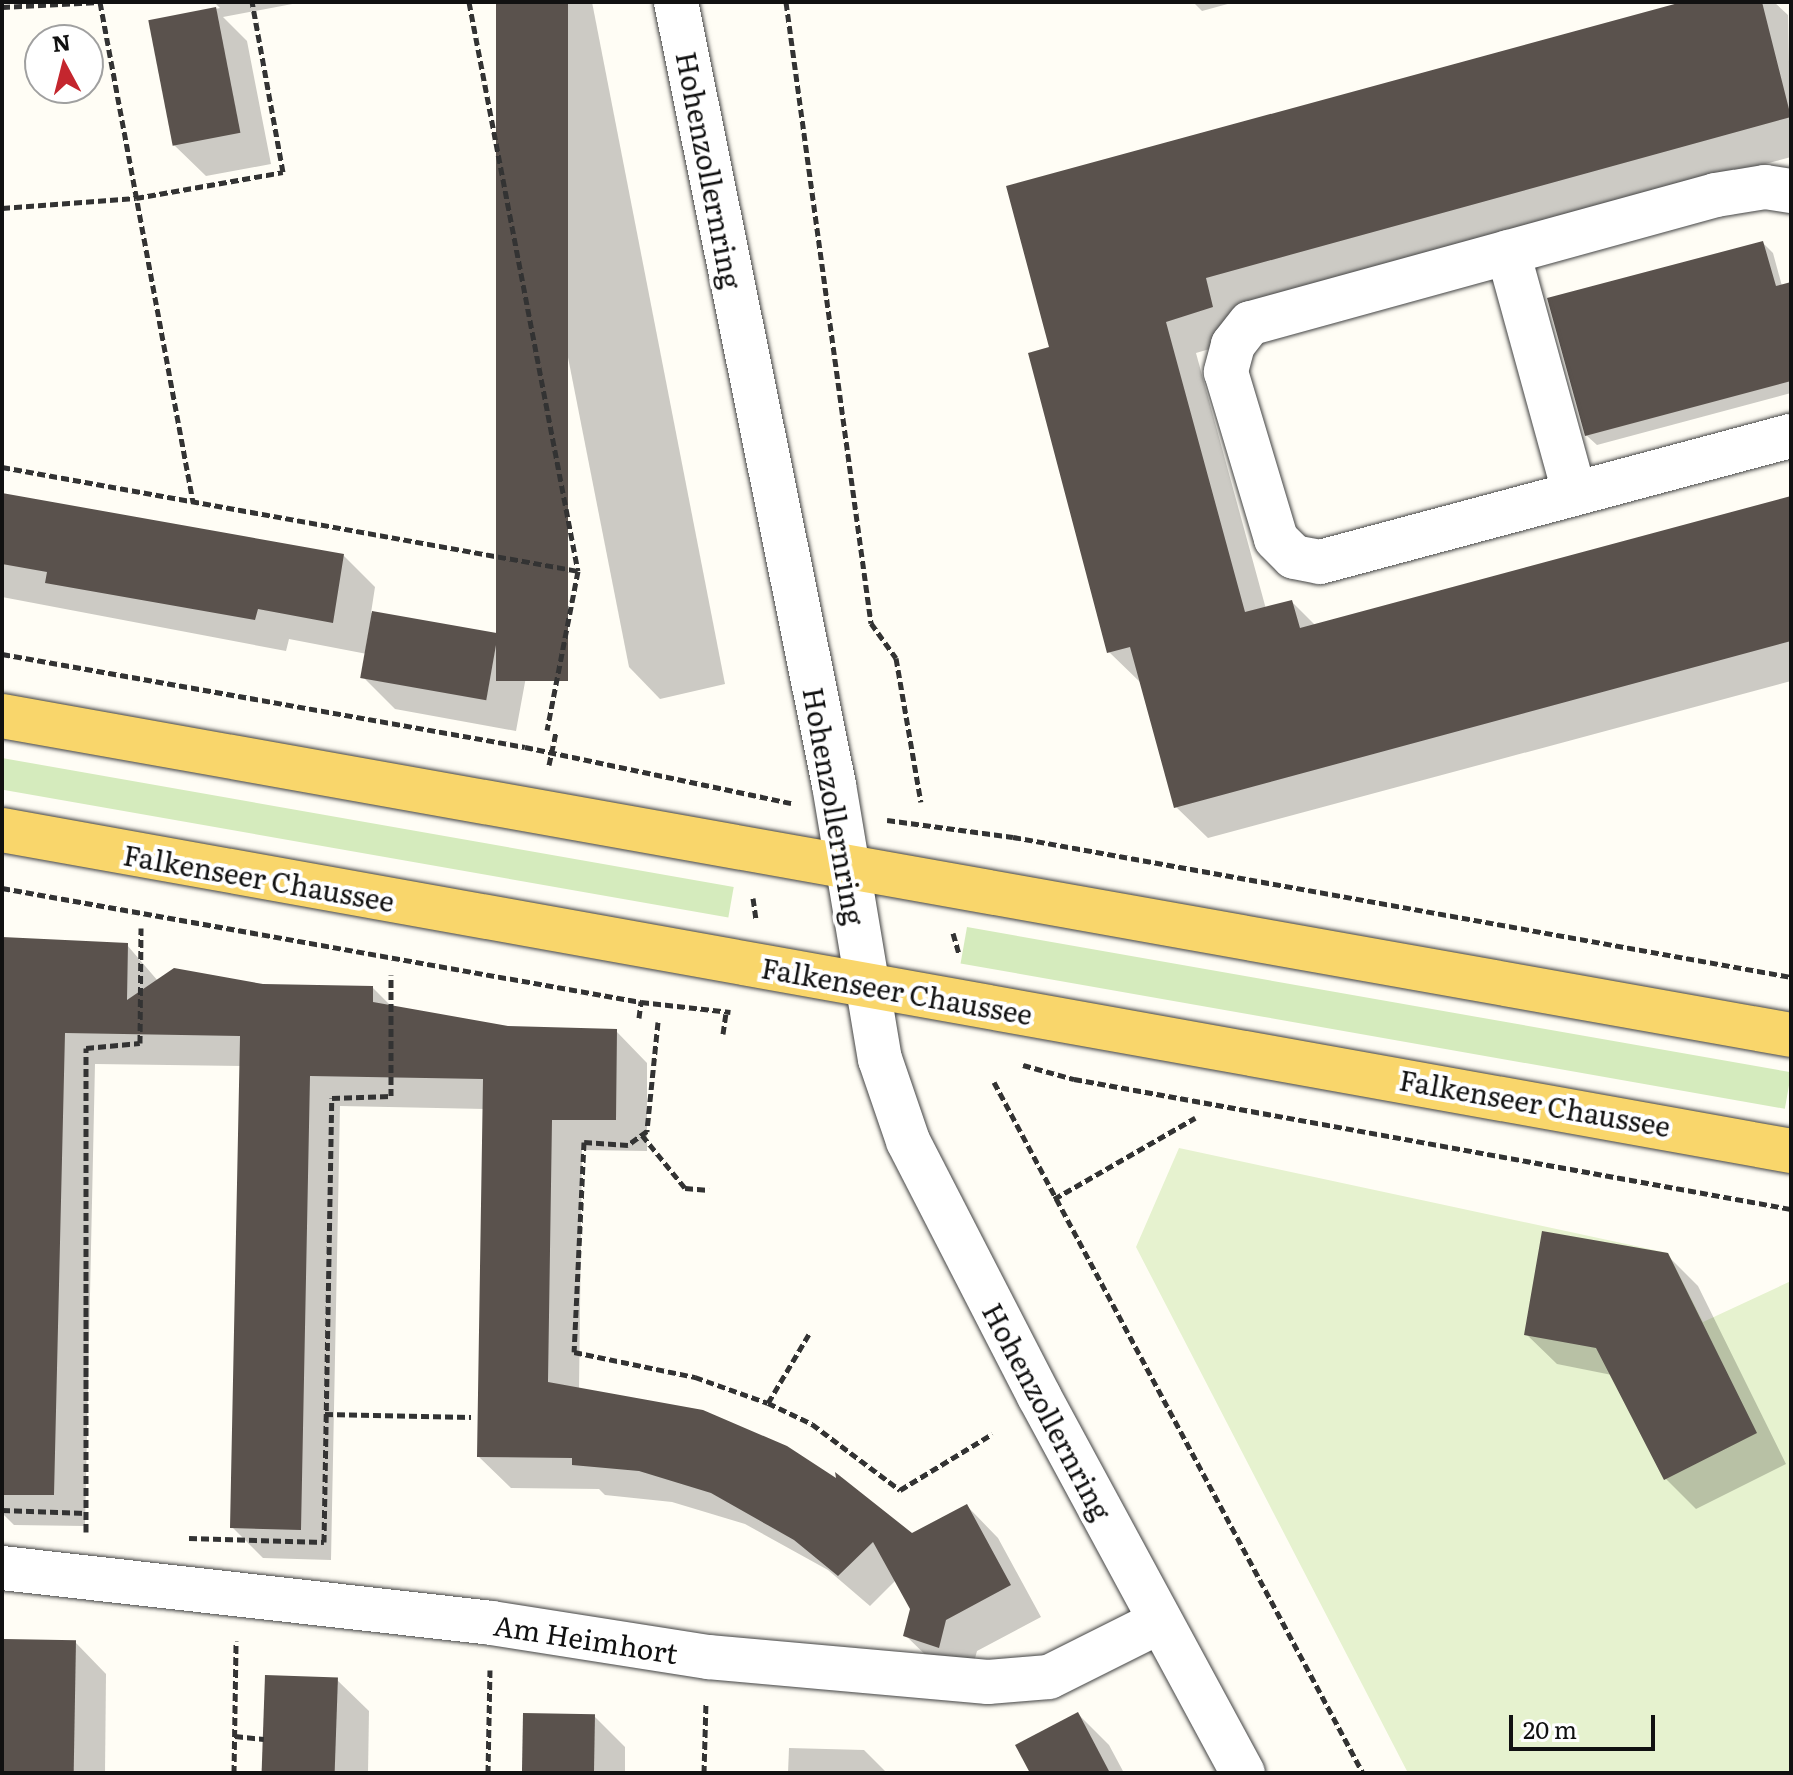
<!DOCTYPE html>
<html>
<head>
<meta charset="utf-8">
<style>
  body { margin:0 }
  #map { position:relative; width:1793px; height:1775px; overflow:hidden; background:#fffdf5; font-family:Literata,serif }
  div>[style] { position:absolute }
  [style*='--x'] { left:calc(var(--x)*1px); top:calc(var(--y)*1px); width:calc(var(--w)*1px); rotate:calc(var(--a)*1deg) }
  .green>* { inset:0; background:#d5ebbd; transform-origin:0 0 }
  .pitch>* { inset:0; background:#e6f2cf }
  .shadow>* { inset:0; background:#0003 }
  .building>* { inset:0; background:#5a524d; transform-origin:0 0 }
  .path>* { height:5px; margin-top:-2.5px; transform-origin:0; background:repeating-linear-gradient(90deg,#333 0 8px,transparent 0 12px) }
  .roads { filter:drop-shadow(0 0 2px #444) drop-shadow(0 0 2px #444) }
  .minor>* { height:44px; margin:-22px; padding:0 22px; transform-origin:22px; border-radius:22px; background:#fff }
  .major>* { height:44px; margin:-22px; padding:0 22px; transform-origin:22px; border-radius:22px; background:#f9d66b }
  span { translate:-50% -50%; white-space:nowrap; text-align:center; line-height:1.15; -webkit-text-stroke:8px #fff; paint-order:stroke }
  .street-label { font-size:28px; color:#111 }
  .frame { position:absolute; inset:0; border:4px solid #111; pointer-events:none }
  .north { position:absolute; left:24px; top:24px; width:80px; height:80px; box-sizing:border-box; background:#fff; border:2px solid #a0a0a0; border-radius:50%; rotate:353deg; font-size:22px; font-weight:700; line-height:32px; text-align:center; color:#111 }
  .north::after { content:''; display:block; margin:auto; width:28px; height:36px; background:#c4262e; clip-path:polygon(50% 0,100% 100%,50% 72%,0 100%) }
  .scale { position:absolute; left:1509px; top:1715px; width:146px; height:36px; box-sizing:border-box; border:4px solid #111; border-top:0; padding-left:10px; font-size:24px; line-height:28px; white-space:nowrap; color:#111; -webkit-text-stroke:6px #fff; paint-order:stroke }
</style>
</head>
<body>
<div id="map">
  <div class="green">
    <i style="left:2px;top:758px;width:743px;height:31px;rotate:10deg"></i>
    <i style="left:967px;top:927px;width:837px;height:37px;rotate:10deg"></i>
  </div>
  <div class="pitch">
    <i style="clip-path:polygon(1179px 1148px,1668px 1253px,1703px 1322px,1791px 1281px,1791px 1773px,1408px 1773px,1136px 1247px)"></i>
  </div>
  <div class="shadow">
    <i style="clip-path:polygon(214px 2px,303px 2px,223px 17px,247px 41px,271px 164px,206px 176px,174px 145px,151px 22px,220px 8px)"></i>
    <i style="clip-path:polygon(498px 2px,592px 2px,725px 684px,660px 699px,629px 667px)"></i>
    <i style="clip-path:polygon(1193px 2px,1235px 2px,1202px 11px)"></i>
    <i style="clip-path:polygon(1690px 2px,1774px 2px,1788px 15px,1791px 157px,1236px 309px,1244px 339px,1196px 353px,1266px 609px,1292px 602px,1316px 626px,1791px 498px,1791px 681px,1208px 838px,1176px 807px,1141px 683px,1109px 652px,1051px 349px)"></i>
    <i style="clip-path:polygon(1763px 243px,1773px 253px,1782px 286px,1791px 284px,1791px 393px,1597px 445px,1586px 435px)"></i>
    <i style="clip-path:polygon(2px 494px,343px 555px,375px 587px,371px 613px,497px 635px,528px 666px,516px 731px,395px 709px,363px 677px,367px 654px,289px 639px,286px 651px,2px 597px)"></i>
    <i style="clip-path:polygon(2px 939px,127px 945px,158px 981px,373px 988px,392px 1007px,508px 1028px,616px 1031px,647px 1063px,647px 1151px,582px 1150px,579px 1390px,911px 1536px,967px 1506px,998px 1538px,1041px 1617px,977px 1651px,970px 1677px,937px 1666px,905px 1635px,912px 1609px,896px 1580px,870px 1606px,828px 1570px,745px 1524px,672px 1502px,605px 1495px,599px 1489px,511px 1488px,479px 1457px,485px 1109px,340px 1106px,331px 1560px,263px 1558px,232px 1527px,242px 1066px,95px 1064px,85px 1526px,14px 1525px,2px 1513px)"></i>
    <i style="clip-path:polygon(1667px 1255px,1698px 1286px,1786px 1464px,1696px 1509px,1666px 1479px,1612px 1375px,1557px 1364px,1526px 1334px)"></i>
    <i style="clip-path:polygon(75px 1642px,106px 1674px,105px 1773px,4px 1773px)"></i>
    <i style="clip-path:polygon(337px 1680px,369px 1711px,368px 1773px,266px 1773px)"></i>
    <i style="clip-path:polygon(1078px 1714px,1109px 1745px,1124px 1773px,1031px 1773px)"></i>
    <i style="clip-path:polygon(594px 1716px,625px 1747px,625px 1773px,524px 1773px)"></i>
    <i style="clip-path:polygon(789px 1748px,864px 1750px,887px 1773px,788px 1773px)"></i>
  </div>
  <div class="building">
    <i style="left:496px;top:2px;width:72px;height:679px"></i>
    <i style="clip-path:polygon(1682px 2px,1762px 2px,1791px 117px,1206px 278px,1213px 307px,1166px 322px,1245px 612px,1292px 600px,1300px 628px,1791px 496px,1791px 641px,1174px 808px,1130px 647px,1107px 653px,1028px 353px,1049px 347px,1006px 186px)"></i>
    <i style="left:216px;top:7px;width:128px;height:69px;rotate:79deg"></i>
    <i style="clip-path:polygon(1763px 241px,1776px 286px,1791px 282px,1791px 381px,1585px 436px,1547px 298px)"></i>
    <i style="clip-path:polygon(2px 493px,344px 554px,333px 623px,258px 609px,255px 620px,45px 583px,47px 572px,2px 564px)"></i>
    <i style="left:372px;top:611px;width:128px;height:68px;rotate:10deg"></i>
    <i style="clip-path:polygon(2px 937px,128px 943px,127px 1000px,174px 968px,263px 984px,373px 986px,373px 1002px,508px 1026px,617px 1029px,616px 1120px,552px 1120px,548px 1382px,703px 1410px,787px 1446px,836px 1478px,835px 1472px,912px 1533px,967px 1504px,1011px 1585px,946px 1620px,939px 1648px,903px 1636px,910px 1609px,873px 1542px,838px 1576px,794px 1540px,711px 1493px,639px 1471px,572px 1465px,572px 1458px,477px 1457px,483px 1079px,310px 1076px,301px 1530px,230px 1528px,240px 1036px,65px 1033px,54px 1495px,2px 1495px)"></i>
    <i style="clip-path:polygon(1542px 1231px,1668px 1253px,1757px 1433px,1664px 1480px,1596px 1348px,1524px 1335px)"></i>
    <i style="left:4px;top:1639px;width:72px;height:134px;rotate:1deg"></i>
    <i style="left:265px;top:1675px;width:73px;height:98px;rotate:2deg"></i>
    <i style="clip-path:polygon(1078px 1712px,1110px 1773px,1030px 1773px,1015px 1745px)"></i>
    <i style="left:523px;top:1713px;width:72px;height:60px;rotate:1deg"></i>
  </div>
  <div class="path">
    <i style="--x:100;--y:2;--w:509;--a:79.46"></i>
    <i style="--x:469;--y:2;--w:579;--a:79.16"></i>
    <i style="--x:786;--y:2;--w:627;--a:82.21"></i>
    <i style="--x:871;--y:623;--w:43;--a:54.5"></i>
    <i style="--x:896;--y:658;--w:146;--a:80.2"></i>
    <i style="--x:2;--y:7;--w:98;--a:-2.9"></i>
    <i style="--x:2;--y:208;--w:134;--a:-4.3"></i>
    <i style="--x:136;--y:198;--w:149;--a:-10"></i>
    <i style="--x:283;--y:172;--w:173;--a:-100.3"></i>
    <i style="--x:2;--y:467;--w:585;--a:10.23"></i>
    <i style="--x:578;--y:571;--w:162;--a:101"></i>
    <i style="--x:2;--y:654;--w:531;--a:10.08"></i>
    <i style="--x:525;--y:747;--w:272;--a:11.9"></i>
    <i style="--x:549;--y:765;--w:34;--a:-78"></i>
    <i style="--x:887;--y:820;--w:127;--a:7.7"></i>
    <i style="--x:1013;--y:837;--w:790;--a:10.2"></i>
    <i style="--x:2;--y:888;--w:649;--a:10.12"></i>
    <i style="--x:641;--y:1002;--w:90;--a:6.4"></i>
    <i style="--x:753;--y:898;--w:22;--a:82"></i>
    <i style="--x:953;--y:933;--w:22;--a:74"></i>
    <i style="--x:639;--y:1018;--w:17;--a:-83"></i>
    <i style="--x:658;--y:1022;--w:110;--a:95.8"></i>
    <i style="--x:647;--y:1131;--w:24;--a:144"></i>
    <i style="--x:628;--y:1145;--w:44;--a:-176.1"></i>
    <i style="--x:584;--y:1142;--w:210;--a:92.7"></i>
    <i style="--x:574;--y:1352;--w:124;--a:11.7"></i>
    <i style="--x:695;--y:1377;--w:77;--a:19.6"></i>
    <i style="--x:768;--y:1403;--w:49;--a:25.5"></i>
    <i style="--x:812;--y:1424;--w:110;--a:36.9"></i>
    <i style="--x:900;--y:1490;--w:108;--a:-31.3"></i>
    <i style="--x:723;--y:1034;--w:22;--a:-82"></i>
    <i style="--x:1023;--y:1065;--w:53;--a:15.4"></i>
    <i style="--x:1074;--y:1079;--w:729;--a:10.28"></i>
    <i style="--x:994;--y:1082;--w:783;--a:61.9"></i>
    <i style="--x:642;--y:1135;--w:68;--a:50.9"></i>
    <i style="--x:685;--y:1188;--w:24;--a:5"></i>
    <i style="--x:1054;--y:1199;--w:163;--a:-29.9"></i>
    <i style="--x:768;--y:1403;--w:80;--a:-59.3"></i>
    <i style="--x:325;--y:1414;--w:146;--a:1.2"></i>
    <i style="--x:2;--y:1510;--w:84;--a:2"></i>
    <i style="--x:86;--y:1532;--w:484;--a:-90"></i>
    <i style="--x:86;--y:1048;--w:54;--a:-5.3"></i>
    <i style="--x:140;--y:1043;--w:115;--a:-89.5"></i>
    <i style="--x:189;--y:1538;--w:135;--a:1.7"></i>
    <i style="--x:324;--y:1542;--w:444;--a:-89"></i>
    <i style="--x:332;--y:1098;--w:59;--a:-1.9"></i>
    <i style="--x:391;--y:1096;--w:121;--a:-90"></i>
    <i style="--x:235;--y:1736;--w:29;--a:6"></i>
    <i style="--x:234;--y:1773;--w:132;--a:-89.1"></i>
    <i style="--x:488;--y:1773;--w:103;--a:-88.9"></i>
    <i style="--x:704;--y:1773;--w:71;--a:-88.4"></i>
  </div>
  <div class="roads">
    <div class="minor">
      <i style="--x:676;--y:2;--w:799;--a:78.59"></i>
      <i style="--x:834;--y:785;--w:278;--a:80.5"></i>
      <i style="--x:880;--y:1059;--w:87;--a:71.1"></i>
      <i style="--x:908;--y:1141;--w:287;--a:62.8"></i>
      <i style="--x:1039;--y:1396;--w:429;--a:61.6"></i>
      <i style="--x:1791;--y:191;--w:26;--a:-171"></i>
      <i style="--x:1765;--y:187;--w:50;--a:170.7"></i>
      <i style="--x:1716;--y:195;--w:483;--a:164.6"></i>
      <i style="--x:1250;--y:323;--w:28;--a:128"></i>
      <i style="--x:1233;--y:345;--w:28;--a:105"></i>
      <i style="--x:1226;--y:372;--w:174;--a:73.3"></i>
      <i style="--x:1276;--y:539;--w:25;--a:45"></i>
      <i style="--x:1294;--y:557;--w:26;--a:11"></i>
      <i style="--x:1320;--y:562;--w:488;--a:-15"></i>
      <i style="--x:1508;--y:252;--w:249;--a:74.6"></i>
      <i style="--x:2;--y:1568;--w:492;--a:6.4"></i>
      <i style="--x:491;--y:1623;--w:220;--a:8.9"></i>
      <i style="--x:708;--y:1657;--w:281;--a:5.1"></i>
      <i style="--x:988;--y:1682;--w:61;--a:-4.7"></i>
      <i style="--x:1049;--y:1677;--w:123;--a:-26.6"></i>
    </div>
    <div class="major">
      <i style="--x:2;--y:716;--w:1817;--a:10.11"></i>
      <i style="--x:2;--y:830;--w:1818;--a:10.17"></i>
    </div>
  </div>
  <div class="street-label">
    <span style="left:710px;top:170px;rotate:79deg">Hohenzollernring</span>
    <span style="left:835px;top:806px;rotate:80deg">Hohenzollernring</span>
    <span style="left:259px;top:877px;rotate:10deg">Falkenseer Chaussee</span>
    <span style="left:897px;top:990px;rotate:10deg">Falkenseer Chaussee</span>
    <span style="left:1535px;top:1102px;rotate:10deg">Falkenseer Chaussee</span>
    <span style="left:1048px;top:1411px;rotate:62deg">Hohenzollernring</span>
    <span style="left:586px;top:1638px;rotate:9deg">Am Heimhort</span>
  </div>
  <div class="frame"></div>
  <div class="north">N</div>
  <div class="scale">20 m</div>
</div>
</body>
</html>
